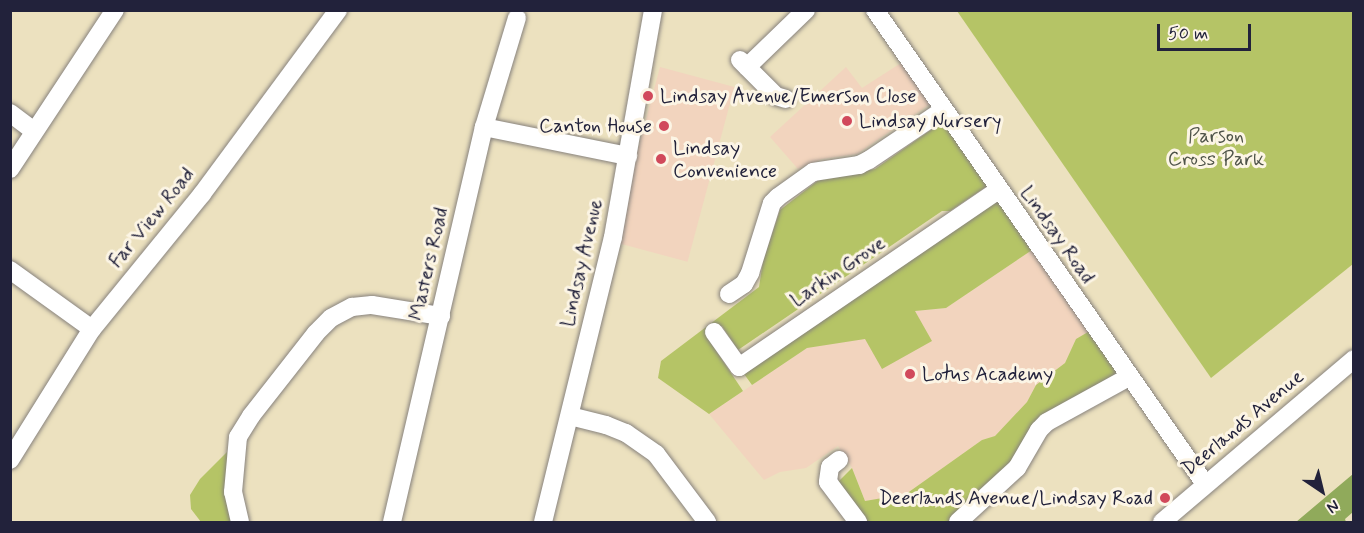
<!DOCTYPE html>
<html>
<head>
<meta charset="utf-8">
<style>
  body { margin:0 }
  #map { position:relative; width:1364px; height:533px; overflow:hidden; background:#ece1bf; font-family:Mynerve,sans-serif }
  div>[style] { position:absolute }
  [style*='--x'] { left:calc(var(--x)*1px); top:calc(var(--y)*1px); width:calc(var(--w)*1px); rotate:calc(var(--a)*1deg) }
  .built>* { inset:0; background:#f2d4be; transform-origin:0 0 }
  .green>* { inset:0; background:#b5c466 }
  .forest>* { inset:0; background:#90aa5b }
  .roads { filter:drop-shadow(0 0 2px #87827d) drop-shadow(0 0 2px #87827d) }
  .minor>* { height:18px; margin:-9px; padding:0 9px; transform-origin:9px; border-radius:9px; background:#fff }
  .dots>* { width:16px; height:16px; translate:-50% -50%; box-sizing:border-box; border:3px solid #fcf5e5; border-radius:50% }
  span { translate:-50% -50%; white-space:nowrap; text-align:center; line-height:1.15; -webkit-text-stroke:6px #fcf5e5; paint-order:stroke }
  .poi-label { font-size:20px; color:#22223b }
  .left { translate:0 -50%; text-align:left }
  .right { translate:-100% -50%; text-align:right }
  .park-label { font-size:20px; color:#4e5348 }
  .street-label { font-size:20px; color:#22223b }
  .frame { position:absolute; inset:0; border:12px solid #22223b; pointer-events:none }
  .north { position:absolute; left:1292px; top:461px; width:60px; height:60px; -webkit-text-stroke:4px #fcf5e5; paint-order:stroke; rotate:145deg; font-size:16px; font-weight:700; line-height:24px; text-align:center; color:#22223b }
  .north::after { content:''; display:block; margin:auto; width:21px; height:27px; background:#22223b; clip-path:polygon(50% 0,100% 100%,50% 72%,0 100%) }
  .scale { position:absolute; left:1157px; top:24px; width:94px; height:27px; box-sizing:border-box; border:3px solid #22223b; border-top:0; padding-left:8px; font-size:18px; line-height:21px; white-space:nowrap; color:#22223b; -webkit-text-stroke:4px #fcf5e5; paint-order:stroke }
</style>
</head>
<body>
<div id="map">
  <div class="built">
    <i style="clip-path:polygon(901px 63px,930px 104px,857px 154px,822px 159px,798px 169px,770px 137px,846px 67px,862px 88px)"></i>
    <i style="left:660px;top:67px;width:77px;height:181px;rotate:15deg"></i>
    <i style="clip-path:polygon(1032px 250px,1088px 332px,1076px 339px,1065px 363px,1036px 385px,1027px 402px,995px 436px,982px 440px,906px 494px,865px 501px,852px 468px,838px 446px,806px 468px,780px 472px,764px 480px,709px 414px,807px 348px,865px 338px,915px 311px,946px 308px)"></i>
  </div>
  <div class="green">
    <i style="clip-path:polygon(957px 11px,1353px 11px,1353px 264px,1211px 378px)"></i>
    <i style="clip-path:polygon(948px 118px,993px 182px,950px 211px,942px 211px,738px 350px,722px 326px,707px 337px,743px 391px,709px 414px,658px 378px,661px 361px,759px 287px,763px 261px,780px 210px,820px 179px,875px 169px)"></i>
    <i style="clip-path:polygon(1003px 196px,1032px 250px,946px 308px,915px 311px,932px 341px,882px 369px,865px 339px,807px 348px,752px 385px,739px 367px)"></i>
    <i style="clip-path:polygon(1088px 332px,1119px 375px,1073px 402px,951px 522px,865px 522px,836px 484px,852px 468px,865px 501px,906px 494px,982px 440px,995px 436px,1027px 402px,1036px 385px,1065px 363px,1076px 339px)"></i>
    <i style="clip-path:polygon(227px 452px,227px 487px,233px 522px,201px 522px,191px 509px,190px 495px,200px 479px)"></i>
  </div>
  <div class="forest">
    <i style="clip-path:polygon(1353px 474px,1353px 512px,1345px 519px,1346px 522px,1296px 522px)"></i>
  </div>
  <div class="roads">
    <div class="minor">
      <i style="--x:875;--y:10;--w:578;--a:55.15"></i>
      <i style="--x:740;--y:60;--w:51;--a:45"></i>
      <i style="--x:776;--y:96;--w:10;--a:17"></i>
      <i style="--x:747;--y:67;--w:82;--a:-44"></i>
      <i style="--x:10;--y:113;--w:30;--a:37"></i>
      <i style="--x:484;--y:127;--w:147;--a:11.4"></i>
      <i style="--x:10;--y:169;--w:191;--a:-56.6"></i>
      <i style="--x:10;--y:270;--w:101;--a:35.7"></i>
      <i style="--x:729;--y:294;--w:18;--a:-34"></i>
      <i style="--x:744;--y:284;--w:13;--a:-61"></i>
      <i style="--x:750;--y:273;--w:73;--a:-72.6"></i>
      <i style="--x:772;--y:203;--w:8;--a:-45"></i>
      <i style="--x:778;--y:197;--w:43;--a:-35.5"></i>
      <i style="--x:813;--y:172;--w:47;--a:-8.7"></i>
      <i style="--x:859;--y:165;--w:11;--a:-27"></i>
      <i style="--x:869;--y:160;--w:89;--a:-34"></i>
      <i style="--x:714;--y:332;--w:43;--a:54.5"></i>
      <i style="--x:739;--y:367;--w:314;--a:-34.3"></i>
      <i style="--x:570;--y:416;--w:37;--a:14"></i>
      <i style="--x:606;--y:425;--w:22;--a:22"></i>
      <i style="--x:626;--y:433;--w:37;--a:35"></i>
      <i style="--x:656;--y:454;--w:85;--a:53.1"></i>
      <i style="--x:10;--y:460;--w:155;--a:-58"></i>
      <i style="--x:92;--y:329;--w:174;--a:-50.8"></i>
      <i style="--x:202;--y:194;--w:229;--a:-53.5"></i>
      <i style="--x:839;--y:460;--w:11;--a:142"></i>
      <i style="--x:830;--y:467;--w:15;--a:98"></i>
      <i style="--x:828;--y:482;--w:50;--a:53.1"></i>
      <i style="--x:240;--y:522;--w:31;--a:-103"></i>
      <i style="--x:233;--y:492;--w:55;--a:-84.8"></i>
      <i style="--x:238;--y:437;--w:25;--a:-58"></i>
      <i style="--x:251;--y:416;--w:105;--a:-51.9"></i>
      <i style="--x:316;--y:333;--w:21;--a:-45"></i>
      <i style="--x:331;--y:318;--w:24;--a:-28"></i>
      <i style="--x:352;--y:307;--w:20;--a:-6"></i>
      <i style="--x:372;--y:305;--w:70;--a:9.1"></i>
      <i style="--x:392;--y:522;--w:406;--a:-76.9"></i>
      <i style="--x:484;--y:127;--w:114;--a:-73.2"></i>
      <i style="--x:543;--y:522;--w:293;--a:-76.2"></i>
      <i style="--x:613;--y:237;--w:230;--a:-80"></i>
      <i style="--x:958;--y:522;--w:80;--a:-42.5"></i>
      <i style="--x:1017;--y:468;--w:44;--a:-59.9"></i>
      <i style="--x:1039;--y:430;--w:11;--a:-45"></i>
      <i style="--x:1047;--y:422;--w:94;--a:-28.8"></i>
      <i style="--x:1162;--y:522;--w:252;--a:-40.3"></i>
    </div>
  </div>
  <div class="dots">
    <i style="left:648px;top:96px;background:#d1495b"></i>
    <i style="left:847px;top:121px;background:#d1495b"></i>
    <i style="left:664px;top:126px;background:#d1495b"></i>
    <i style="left:661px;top:159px;background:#d1495b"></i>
    <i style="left:910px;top:374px;background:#d1495b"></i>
    <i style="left:1165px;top:498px;background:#d1495b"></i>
  </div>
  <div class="poi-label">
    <span class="left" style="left:660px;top:96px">Lindsay Avenue/Emerson Close</span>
    <span class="left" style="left:859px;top:121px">Lindsay Nursery</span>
    <span class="right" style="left:652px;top:126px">Canton House</span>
    <span class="left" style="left:673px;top:160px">Lindsay<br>Convenience</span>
    <span class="left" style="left:922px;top:374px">Lotus Academy</span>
    <span class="right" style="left:1153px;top:498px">Deerlands Avenue/Lindsay Road</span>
  </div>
  <div class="park-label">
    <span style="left:1216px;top:148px">Parson<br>Cross Park</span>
  </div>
  <div class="street-label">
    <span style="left:152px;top:218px;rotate:-51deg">Far View Road</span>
    <span style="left:1057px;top:235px;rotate:55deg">Lindsay Road</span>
    <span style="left:582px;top:263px;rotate:-77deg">Lindsay Avenue</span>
    <span style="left:429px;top:264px;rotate:-77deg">Masters Road</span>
    <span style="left:838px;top:272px;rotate:-34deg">Larkin Grove</span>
    <span style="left:1243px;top:423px;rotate:-40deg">Deerlands Avenue</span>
  </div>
  <div class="frame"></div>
  <div class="north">N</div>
  <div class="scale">50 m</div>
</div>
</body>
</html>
